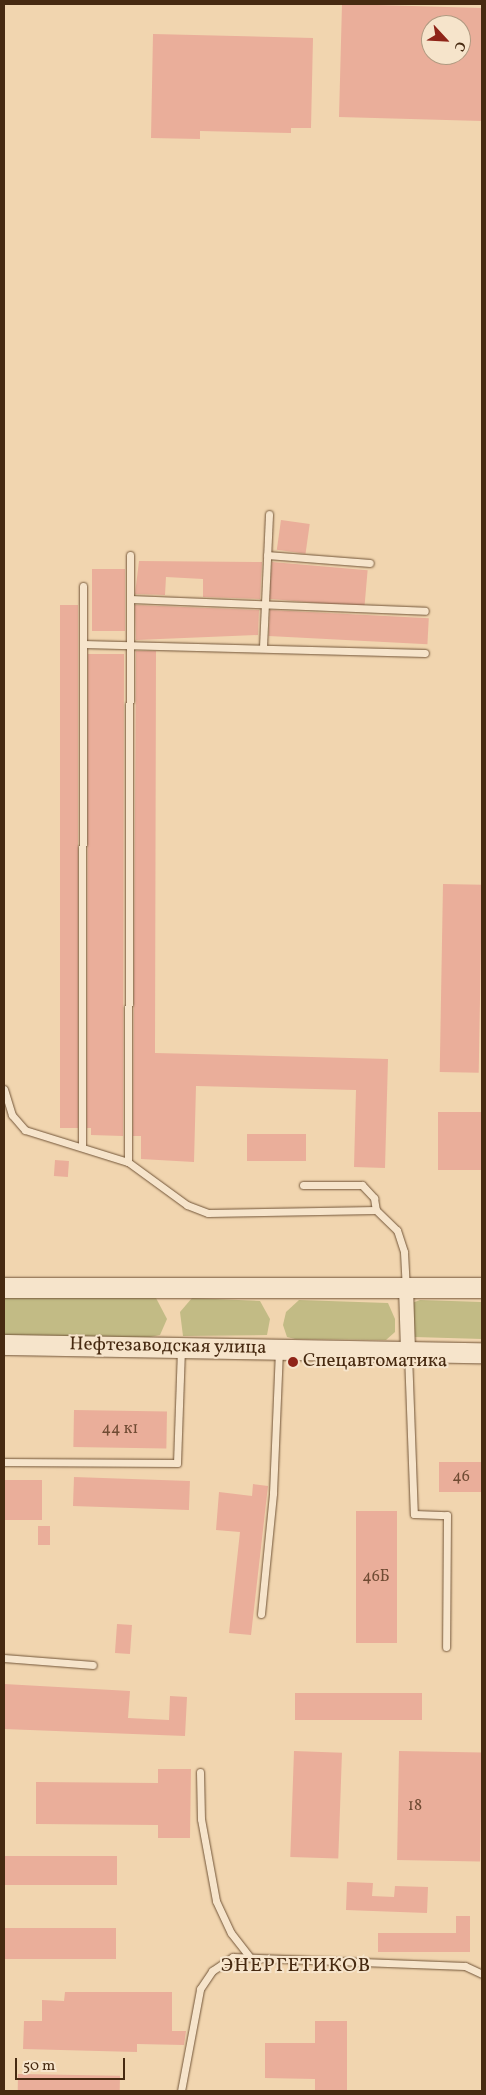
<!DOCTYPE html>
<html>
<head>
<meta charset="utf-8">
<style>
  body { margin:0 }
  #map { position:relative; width:486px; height:2095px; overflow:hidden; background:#f1d5af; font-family:Vollkorn,serif }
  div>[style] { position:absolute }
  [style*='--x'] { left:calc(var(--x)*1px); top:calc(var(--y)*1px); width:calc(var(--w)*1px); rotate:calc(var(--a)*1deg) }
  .green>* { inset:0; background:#c2bb85 }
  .building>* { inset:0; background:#eaae9a; transform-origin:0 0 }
  .roads { filter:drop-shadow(0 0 1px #725538) drop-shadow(0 0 1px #725538) }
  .lane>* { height:7px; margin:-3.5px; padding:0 3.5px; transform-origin:3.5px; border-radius:3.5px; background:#f6e4cb }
  .street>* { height:14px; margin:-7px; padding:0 7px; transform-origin:7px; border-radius:7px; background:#f6e4cb }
  .secondary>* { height:20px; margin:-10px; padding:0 10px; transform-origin:10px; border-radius:10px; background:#f6e4cb }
  .dots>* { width:14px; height:14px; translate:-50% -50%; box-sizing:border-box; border:2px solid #f6e4cb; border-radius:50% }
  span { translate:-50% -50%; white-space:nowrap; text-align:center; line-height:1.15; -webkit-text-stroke:4px #f6e4cb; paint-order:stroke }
  .number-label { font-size:16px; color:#704b33 }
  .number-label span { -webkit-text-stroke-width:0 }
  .street-label { font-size:19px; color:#472a11 }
  .poi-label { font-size:19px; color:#472a11 }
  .left { translate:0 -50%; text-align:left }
  .neighbourhood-label { font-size:20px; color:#472a11; letter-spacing:1px }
  .frame { position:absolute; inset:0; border:5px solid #472a11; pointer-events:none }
  .north { position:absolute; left:421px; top:15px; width:50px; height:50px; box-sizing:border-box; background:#f6e4cb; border:1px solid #b09a81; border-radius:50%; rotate:115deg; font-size:14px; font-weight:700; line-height:20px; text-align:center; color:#472a11 }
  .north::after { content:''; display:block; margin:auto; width:18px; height:22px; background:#8f2418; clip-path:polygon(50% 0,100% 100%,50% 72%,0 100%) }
  .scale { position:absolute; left:15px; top:2058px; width:110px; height:22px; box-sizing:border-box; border:2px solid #472a11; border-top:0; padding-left:6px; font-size:15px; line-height:18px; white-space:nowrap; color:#472a11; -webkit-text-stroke:4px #f6e4cb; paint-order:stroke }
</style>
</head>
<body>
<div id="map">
  <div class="green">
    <i style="clip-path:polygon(4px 1296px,156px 1298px,167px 1319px,160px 1335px,150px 1337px,4px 1337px)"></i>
    <i style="clip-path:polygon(192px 1298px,260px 1301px,270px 1319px,267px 1335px,183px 1336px,180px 1312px)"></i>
    <i style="clip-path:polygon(299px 1300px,388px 1303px,395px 1319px,395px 1332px,386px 1340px,295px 1339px,287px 1337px,283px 1325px,286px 1312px)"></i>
    <i style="clip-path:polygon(420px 1300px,482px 1302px,482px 1339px,414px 1337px,412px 1303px)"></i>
  </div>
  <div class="building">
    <i style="clip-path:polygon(evenodd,342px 4px,482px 8px,482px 121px,339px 117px,342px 4px,431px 25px,461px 25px,461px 55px,431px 55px,431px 25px)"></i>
    <i style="clip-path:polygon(153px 34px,313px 38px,311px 128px,291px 128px,291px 133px,200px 131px,200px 139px,151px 138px)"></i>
    <i style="left:281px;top:520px;width:29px;height:30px;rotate:8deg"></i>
    <i style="clip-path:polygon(139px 561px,262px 562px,260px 599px,203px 597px,203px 579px,166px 577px,165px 595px,135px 594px)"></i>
    <i style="left:272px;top:562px;width:96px;height:37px;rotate:5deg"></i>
    <i style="left:92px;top:569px;width:33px;height:62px"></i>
    <i style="left:78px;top:605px;width:523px;height:18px;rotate:90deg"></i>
    <i style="clip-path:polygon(135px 605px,259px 610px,258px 635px,136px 640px)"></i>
    <i style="left:270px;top:610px;width:159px;height:26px;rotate:3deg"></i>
    <i style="clip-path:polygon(136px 651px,156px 651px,155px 1053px,388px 1059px,385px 1168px,354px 1167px,356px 1090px,196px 1086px,194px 1162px,141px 1159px,141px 1136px,133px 1136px)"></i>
    <i style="clip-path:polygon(88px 654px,124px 654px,123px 1136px,91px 1135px,91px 1128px,87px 1128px)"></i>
    <i style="left:443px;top:884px;width:39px;height:188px;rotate:1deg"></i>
    <i style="left:438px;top:1112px;width:44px;height:58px"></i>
    <i style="left:247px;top:1134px;width:59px;height:27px"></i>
    <i style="left:55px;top:1160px;width:14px;height:16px;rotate:4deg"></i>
    <i style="left:74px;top:1410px;width:93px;height:37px;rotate:1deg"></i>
    <i style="left:439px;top:1462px;width:43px;height:30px"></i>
    <i style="left:74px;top:1477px;width:116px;height:29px;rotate:2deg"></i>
    <i style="left:4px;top:1480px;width:38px;height:40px"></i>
    <i style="clip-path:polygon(253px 1484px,268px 1486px,251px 1635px,229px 1633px,240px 1532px,216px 1530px,219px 1492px,252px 1496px)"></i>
    <i style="left:356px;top:1511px;width:41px;height:132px"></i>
    <i style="left:38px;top:1526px;width:12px;height:19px"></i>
    <i style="left:117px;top:1624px;width:15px;height:29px;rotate:4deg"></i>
    <i style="clip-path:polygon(4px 1684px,130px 1691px,128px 1718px,169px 1720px,170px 1696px,187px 1697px,185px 1736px,4px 1729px)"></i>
    <i style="left:295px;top:1693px;width:127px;height:27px"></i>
    <i style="left:294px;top:1751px;width:48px;height:106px;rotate:2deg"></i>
    <i style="left:399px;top:1751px;width:83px;height:109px;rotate:1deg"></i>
    <i style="clip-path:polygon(158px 1769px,191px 1769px,190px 1838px,158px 1838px,158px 1825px,36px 1824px,36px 1782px,158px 1783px)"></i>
    <i style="left:4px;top:1856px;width:113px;height:29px"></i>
    <i style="clip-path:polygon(347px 1882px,373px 1883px,372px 1896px,394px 1897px,395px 1886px,428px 1887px,427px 1913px,346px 1910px)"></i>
    <i style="clip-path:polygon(456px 1916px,470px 1916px,470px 1952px,378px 1952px,378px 1933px,456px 1933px)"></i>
    <i style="left:4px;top:1928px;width:112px;height:31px"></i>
    <i style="clip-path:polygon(65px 1992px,172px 1992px,172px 2031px,186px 2031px,184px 2045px,137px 2044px,137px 2052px,23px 2049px,24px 2021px,42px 2021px,42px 2000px,64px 2001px)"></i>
    <i style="clip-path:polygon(315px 2021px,347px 2021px,347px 2091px,315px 2091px,315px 2079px,265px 2078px,265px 2043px,315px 2043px)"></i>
    <i style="left:18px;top:2074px;width:102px;height:17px;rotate:1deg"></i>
  </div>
  <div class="roads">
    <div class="lane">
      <i style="--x:267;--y:555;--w:103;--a:4.4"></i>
      <i style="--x:130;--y:599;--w:295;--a:2.3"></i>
      <i style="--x:83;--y:644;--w:342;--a:1.5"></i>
      <i style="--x:263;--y:647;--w:133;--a:-87.4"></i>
      <i style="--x:4;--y:1089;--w:27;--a:73"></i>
      <i style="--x:12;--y:1115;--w:20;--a:49"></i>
      <i style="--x:25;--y:1130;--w:108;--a:17.3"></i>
      <i style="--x:128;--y:1162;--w:73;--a:36.1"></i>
      <i style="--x:187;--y:1205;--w:22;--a:21"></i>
      <i style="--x:208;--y:1213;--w:168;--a:-1"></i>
      <i style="--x:376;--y:1210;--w:29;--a:44"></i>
      <i style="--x:397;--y:1230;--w:23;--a:72"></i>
      <i style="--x:404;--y:1252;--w:34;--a:87"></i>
      <i style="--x:82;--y:1146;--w:560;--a:-89.9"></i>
      <i style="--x:128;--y:1162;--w:607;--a:-89.81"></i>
      <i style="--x:303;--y:1185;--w:59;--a:0"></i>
      <i style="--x:362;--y:1185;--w:18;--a:47"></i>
      <i style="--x:374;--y:1198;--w:12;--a:81"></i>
      <i style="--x:408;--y:1354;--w:160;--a:87.9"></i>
      <i style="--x:414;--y:1514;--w:33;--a:2"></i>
      <i style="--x:447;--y:1515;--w:132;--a:90.4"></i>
      <i style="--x:4;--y:1462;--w:173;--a:0.3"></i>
      <i style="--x:177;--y:1463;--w:113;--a:-88"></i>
      <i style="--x:261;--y:1614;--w:122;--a:-84.3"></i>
      <i style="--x:273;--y:1493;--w:141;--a:-87.6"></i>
      <i style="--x:4;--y:1658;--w:89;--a:4.5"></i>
      <i style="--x:200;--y:1772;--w:47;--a:88.8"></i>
      <i style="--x:201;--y:1819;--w:83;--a:79.6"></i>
      <i style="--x:216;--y:1901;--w:35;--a:65"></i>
      <i style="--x:231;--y:1933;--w:29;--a:52"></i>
      <i style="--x:181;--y:2091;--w:104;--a:-79.4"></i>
      <i style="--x:200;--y:1989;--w:22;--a:-56"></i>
      <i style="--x:212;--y:1971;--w:25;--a:-34"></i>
      <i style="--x:233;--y:1957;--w:232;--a:2.2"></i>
      <i style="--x:465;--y:1966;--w:19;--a:25"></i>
    </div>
    <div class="street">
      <i style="--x:406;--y:1287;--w:64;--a:88.2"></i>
    </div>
    <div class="secondary">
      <i style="--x:4;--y:1288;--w:478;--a:0"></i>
      <i style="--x:4;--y:1345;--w:478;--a:1"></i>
    </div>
  </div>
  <div class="dots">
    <i style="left:293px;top:1362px;background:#8f2418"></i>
  </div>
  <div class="number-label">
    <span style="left:120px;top:1429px">44 к1</span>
    <span style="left:461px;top:1477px">46</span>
    <span style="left:376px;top:1577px">46Б</span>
    <span style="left:415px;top:1806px">18</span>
  </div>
  <div class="street-label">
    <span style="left:168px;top:1347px;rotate:1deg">Нефтезаводская улица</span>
  </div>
  <div class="poi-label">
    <span class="left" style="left:303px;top:1362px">Спецавтоматика</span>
  </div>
  <div class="neighbourhood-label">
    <span style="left:296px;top:1966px">ЭНЕРГЕТИКОВ</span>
  </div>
  <div class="frame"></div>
  <div class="north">С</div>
  <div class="scale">50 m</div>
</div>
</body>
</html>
